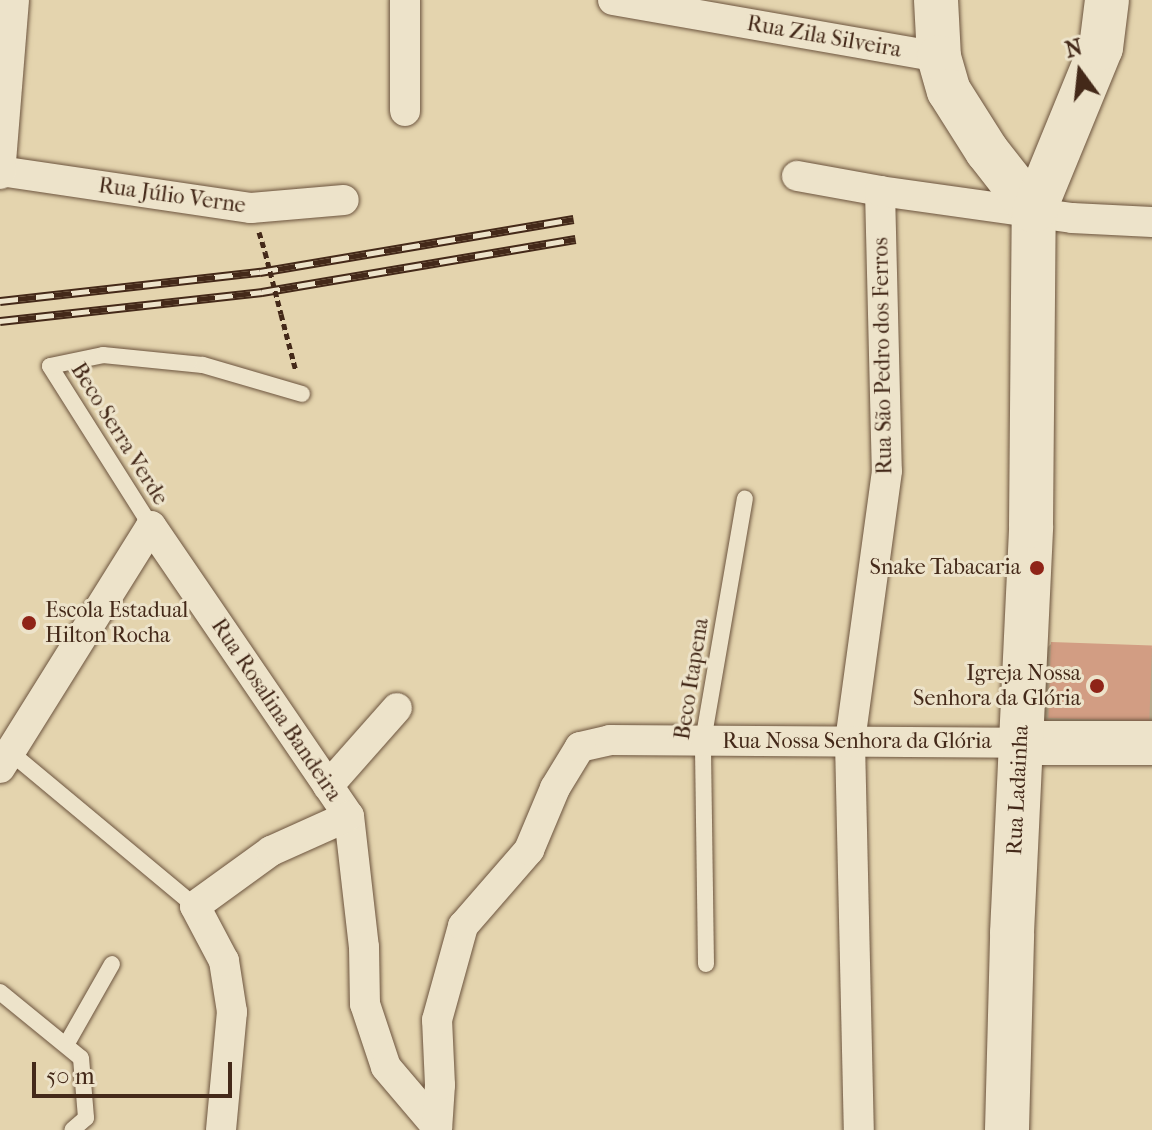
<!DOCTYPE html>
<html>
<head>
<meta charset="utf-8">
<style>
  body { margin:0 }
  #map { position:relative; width:1152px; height:1130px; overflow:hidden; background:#e4d4ae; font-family:"IM FELL French Canon",serif }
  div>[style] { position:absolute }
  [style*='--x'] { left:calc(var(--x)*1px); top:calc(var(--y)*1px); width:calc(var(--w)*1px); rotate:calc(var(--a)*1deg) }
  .shadow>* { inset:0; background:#0003 }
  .building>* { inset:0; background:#d29d83; transform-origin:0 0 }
  .path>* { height:5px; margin-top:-2.5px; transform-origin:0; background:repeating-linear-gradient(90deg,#442919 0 6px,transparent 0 10px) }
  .roads { filter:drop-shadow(0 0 2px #6c543e) drop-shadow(0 0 2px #6c543e) }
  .lane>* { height:16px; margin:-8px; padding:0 8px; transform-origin:8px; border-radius:8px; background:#ede3ca }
  .street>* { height:30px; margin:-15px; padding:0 15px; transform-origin:15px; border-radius:15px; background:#ede3ca }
  .secondary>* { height:44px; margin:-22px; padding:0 22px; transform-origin:22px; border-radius:22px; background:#ede3ca }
  .rail>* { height:9px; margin-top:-4.5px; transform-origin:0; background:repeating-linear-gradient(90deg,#ede3ca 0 18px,#442919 0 36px); box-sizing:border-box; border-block:2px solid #442919 }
  .path-bridge>* { height:5px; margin-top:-2.5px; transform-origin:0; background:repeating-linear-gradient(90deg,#442919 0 6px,transparent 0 10px) }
  .dots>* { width:22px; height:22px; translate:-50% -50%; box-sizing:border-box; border:4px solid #ede3ca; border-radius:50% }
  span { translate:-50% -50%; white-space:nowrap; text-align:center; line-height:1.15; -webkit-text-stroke:6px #ede3ca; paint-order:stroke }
  .street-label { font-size:22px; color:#442919 }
  .poi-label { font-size:22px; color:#442919 }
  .right { translate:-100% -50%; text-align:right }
  .left { translate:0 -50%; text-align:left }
  .north { position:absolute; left:1040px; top:32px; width:80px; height:80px; -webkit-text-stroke:6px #ede3ca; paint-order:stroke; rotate:345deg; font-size:22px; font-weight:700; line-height:32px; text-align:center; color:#442919 }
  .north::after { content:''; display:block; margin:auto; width:28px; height:36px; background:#442919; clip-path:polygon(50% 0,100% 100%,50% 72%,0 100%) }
  .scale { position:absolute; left:32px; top:1062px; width:200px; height:36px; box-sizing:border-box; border:4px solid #442919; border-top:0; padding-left:10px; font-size:24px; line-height:28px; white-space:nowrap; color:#442919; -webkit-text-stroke:6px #ede3ca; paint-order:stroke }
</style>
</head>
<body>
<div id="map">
  <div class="shadow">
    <i style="clip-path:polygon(1051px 644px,1152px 648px,1152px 727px,1031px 734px,1034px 661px)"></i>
  </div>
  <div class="building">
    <i style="left:1051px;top:642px;width:101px;height:76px;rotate:2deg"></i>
  </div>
  <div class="path">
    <i style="--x:259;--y:232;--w:21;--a:73"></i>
    <i style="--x:281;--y:314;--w:59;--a:75.3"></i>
  </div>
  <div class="roads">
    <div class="lane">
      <i style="--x:151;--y:526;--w:189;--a:-122.3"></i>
      <i style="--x:50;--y:366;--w:54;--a:-11.7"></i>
      <i style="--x:103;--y:355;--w:100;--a:5.7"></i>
      <i style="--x:203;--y:365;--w:103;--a:16.3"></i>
      <i style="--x:10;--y:752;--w:241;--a:39.8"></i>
      <i style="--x:706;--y:964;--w:223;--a:-90.8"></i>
      <i style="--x:703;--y:741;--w:246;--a:-80.2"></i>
      <i style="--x:0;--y:992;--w:104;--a:39.2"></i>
      <i style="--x:81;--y:1058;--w:60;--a:85.2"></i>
      <i style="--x:86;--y:1118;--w:18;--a:139"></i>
      <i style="--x:66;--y:1045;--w:93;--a:-60.4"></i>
    </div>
    <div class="street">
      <i style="--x:405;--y:0;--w:111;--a:90"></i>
      <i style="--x:613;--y:0;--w:331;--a:9.9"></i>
      <i style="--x:0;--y:171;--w:254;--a:8.4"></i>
      <i style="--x:251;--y:208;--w:93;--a:-4.9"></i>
      <i style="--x:0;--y:174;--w:175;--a:-85.4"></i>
      <i style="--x:797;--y:176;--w:84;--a:10.2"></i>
      <i style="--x:880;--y:191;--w:280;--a:88.6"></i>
      <i style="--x:887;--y:471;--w:274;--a:97.8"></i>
      <i style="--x:850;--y:742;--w:388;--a:88.7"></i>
      <i style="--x:880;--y:191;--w:194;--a:8"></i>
      <i style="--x:1072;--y:218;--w:80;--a:2.9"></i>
      <i style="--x:0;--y:768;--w:285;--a:-58"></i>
      <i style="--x:151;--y:526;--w:351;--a:55.7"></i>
      <i style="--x:349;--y:816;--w:132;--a:83.5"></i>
      <i style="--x:364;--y:947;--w:57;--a:89"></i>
      <i style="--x:365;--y:1004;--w:66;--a:71.6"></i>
      <i style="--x:386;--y:1067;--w:79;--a:49.6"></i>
      <i style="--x:328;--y:786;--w:104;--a:-48.5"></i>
      <i style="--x:221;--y:1130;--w:119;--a:-84.7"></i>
      <i style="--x:232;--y:1012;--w:52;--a:-98.9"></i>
      <i style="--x:224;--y:961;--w:62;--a:-117.8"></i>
      <i style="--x:195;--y:906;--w:94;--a:-35.9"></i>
      <i style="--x:271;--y:851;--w:85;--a:-24.2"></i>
      <i style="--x:437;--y:1130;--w:45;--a:-86.2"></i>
      <i style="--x:440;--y:1085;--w:65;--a:-92.6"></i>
      <i style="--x:437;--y:1020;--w:98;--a:-74.5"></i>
      <i style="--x:463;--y:926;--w:101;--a:-49"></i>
      <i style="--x:529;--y:850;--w:67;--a:-67.2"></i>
      <i style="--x:555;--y:788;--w:48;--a:-58.6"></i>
      <i style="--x:580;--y:747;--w:31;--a:-13"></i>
      <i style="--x:610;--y:740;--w:410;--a:0.4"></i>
    </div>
    <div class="secondary">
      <i style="--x:936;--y:0;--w:57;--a:87"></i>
      <i style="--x:939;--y:57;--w:35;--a:74"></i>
      <i style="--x:949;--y:91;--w:71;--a:57.7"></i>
      <i style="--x:987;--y:151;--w:76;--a:51.9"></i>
      <i style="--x:1020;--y:743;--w:132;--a:0"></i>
      <i style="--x:1007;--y:1130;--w:197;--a:-88.5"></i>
      <i style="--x:1012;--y:933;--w:407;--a:-87.3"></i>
      <i style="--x:1031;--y:526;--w:315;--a:-89.5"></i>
      <i style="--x:1034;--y:211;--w:176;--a:-67.7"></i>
      <i style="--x:1101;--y:48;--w:48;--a:-82.9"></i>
    </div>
  </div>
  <div class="rail">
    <i style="--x:0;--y:301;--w:262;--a:-6.4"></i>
    <i style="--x:260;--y:272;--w:318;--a:-9.6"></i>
    <i style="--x:0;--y:321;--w:264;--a:-6.3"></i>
    <i style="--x:262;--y:292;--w:318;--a:-9.6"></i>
  </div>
  <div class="path-bridge">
    <i style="--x:265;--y:252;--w:64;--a:75.5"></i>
  </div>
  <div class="dots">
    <i style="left:1037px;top:568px;background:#8f2418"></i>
    <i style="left:29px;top:623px;background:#8f2418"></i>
    <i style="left:1097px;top:686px;background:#8f2418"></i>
  </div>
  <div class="street-label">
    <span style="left:824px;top:37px;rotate:10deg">Rua Zila Silveira</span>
    <span style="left:172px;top:196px;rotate:8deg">Rua Júlio Verne</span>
    <span style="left:883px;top:356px;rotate:-91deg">Rua São Pedro dos Ferros</span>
    <span style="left:119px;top:434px;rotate:58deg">Beco Serra Verde</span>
    <span style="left:692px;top:679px;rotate:-81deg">Beco Itapena</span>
    <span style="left:276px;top:710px;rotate:56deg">Rua Rosalina Bandeira</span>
    <span style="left:857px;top:742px">Rua Nossa Senhora da Glória</span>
    <span style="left:1018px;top:790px;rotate:-87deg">Rua Ladainha</span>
  </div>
  <div class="poi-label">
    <span class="right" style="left:1021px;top:568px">Snake Tabacaria</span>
    <span class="left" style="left:45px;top:623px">Escola Estadual<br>Hilton Rocha</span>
    <span class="right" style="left:1081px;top:686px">Igreja Nossa<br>Senhora da Glória</span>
  </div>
  <div class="north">N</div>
  <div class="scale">50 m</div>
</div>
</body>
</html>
